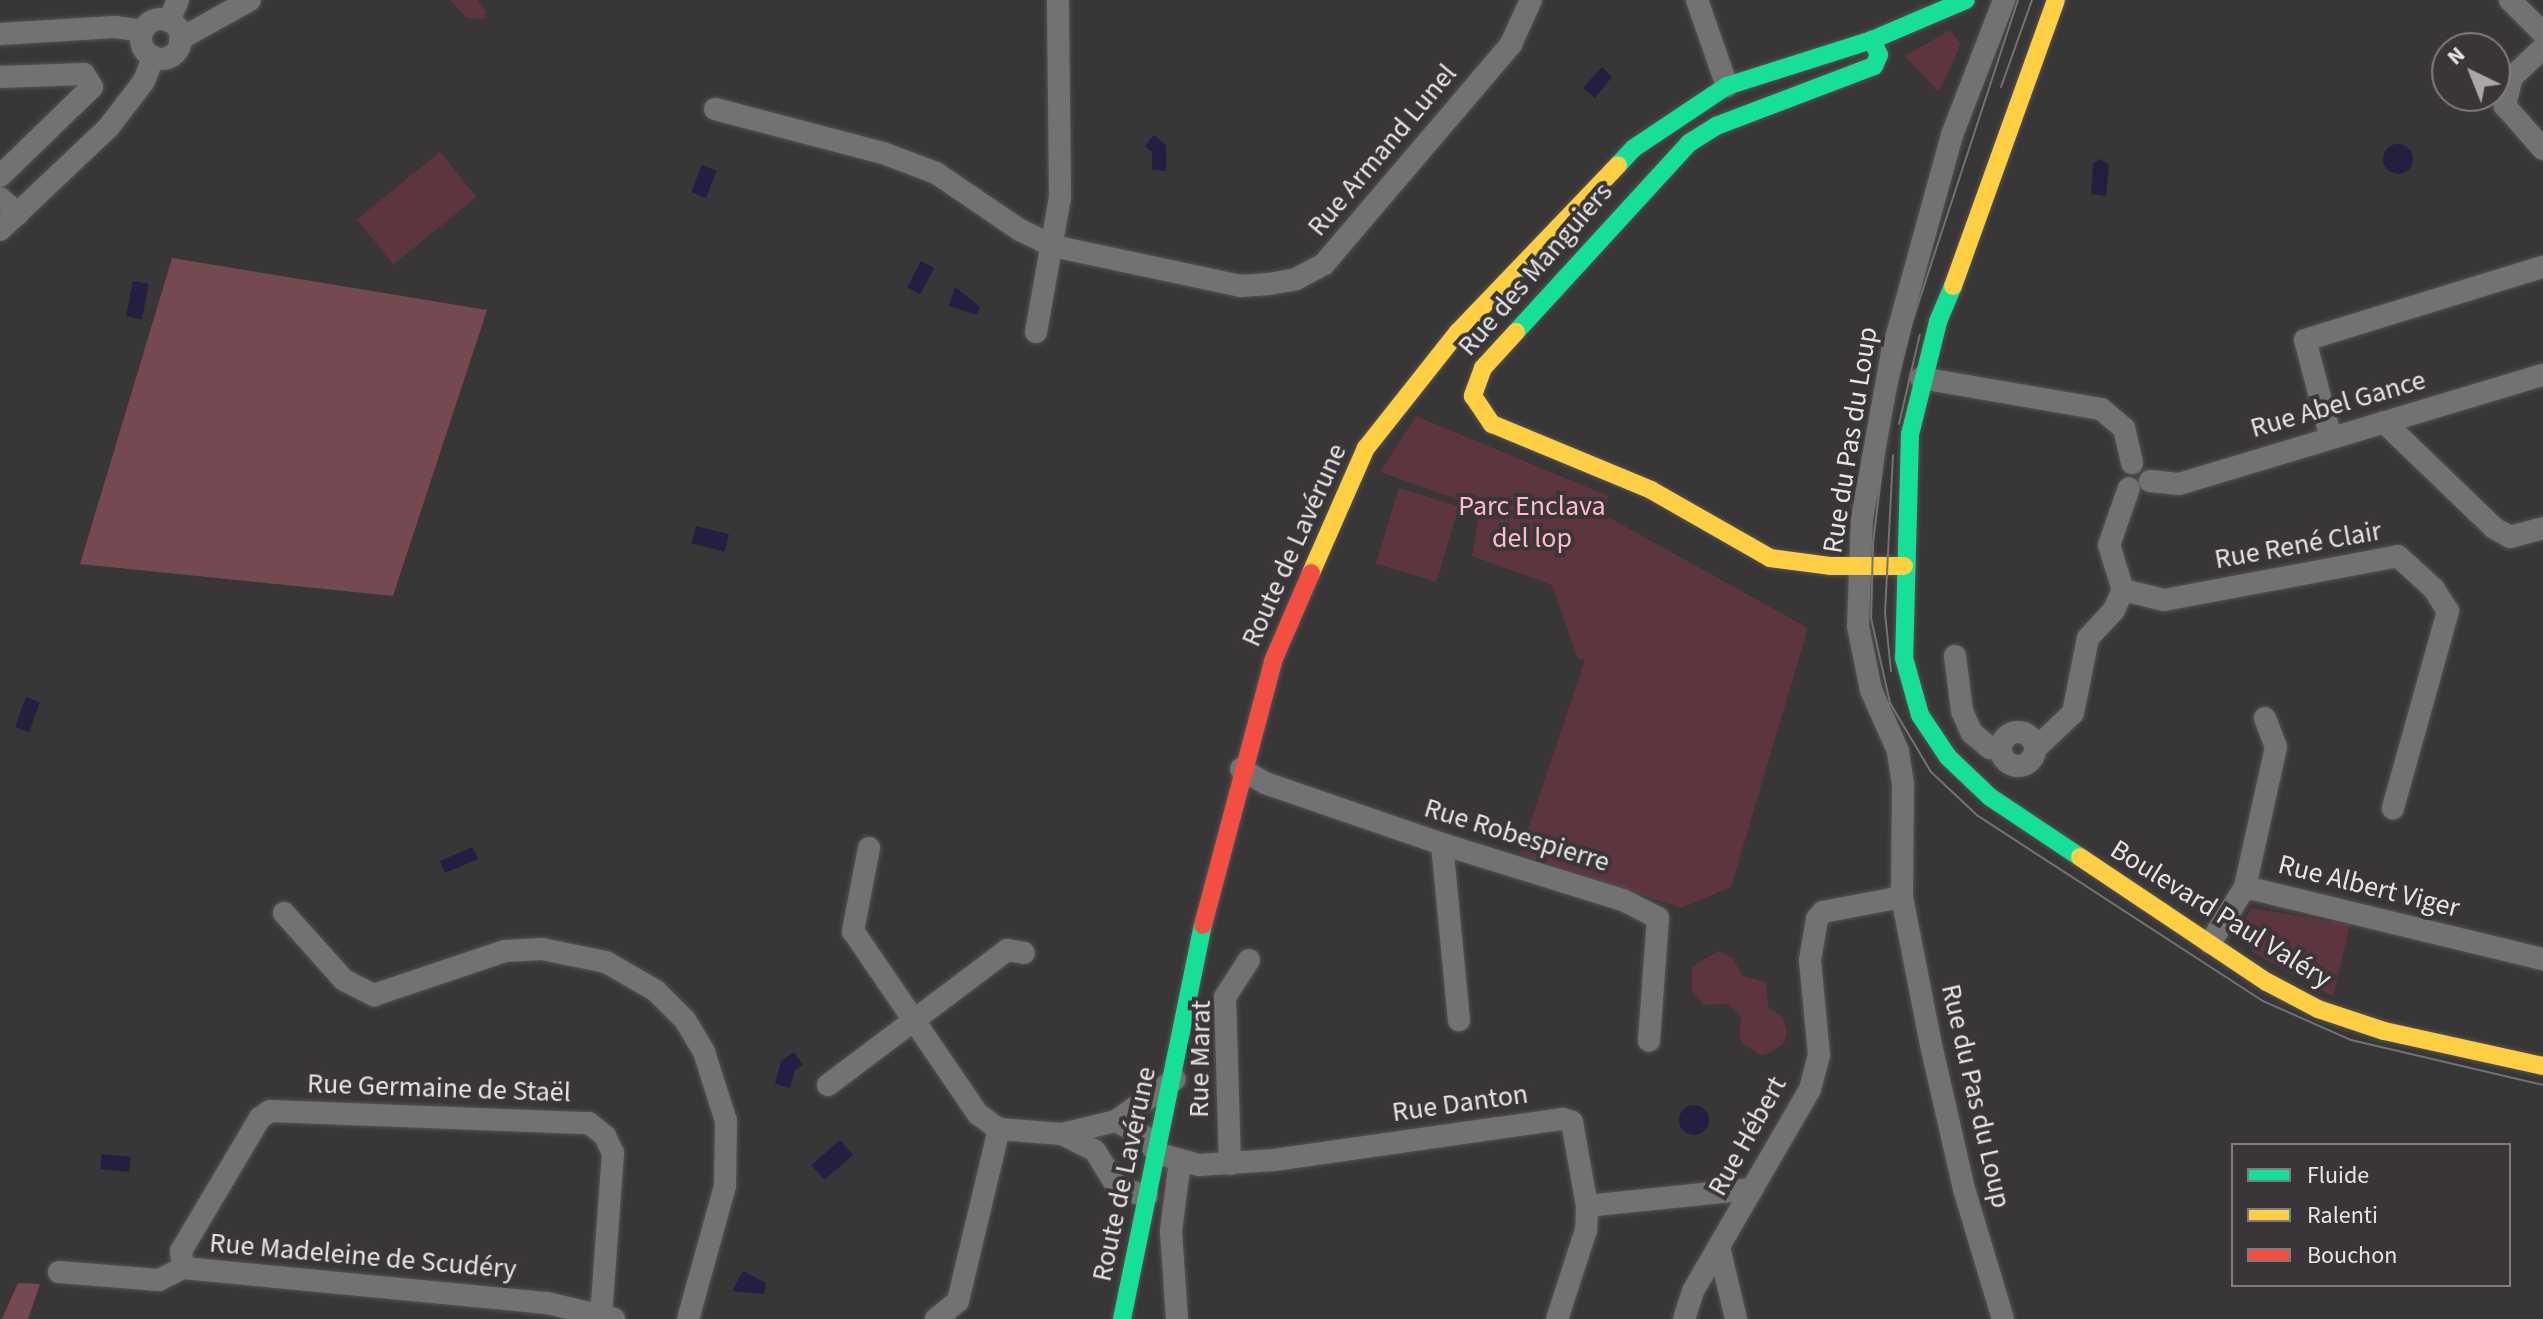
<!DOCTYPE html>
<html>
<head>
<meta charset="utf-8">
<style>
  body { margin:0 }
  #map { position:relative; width:2543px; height:1319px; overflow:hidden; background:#383637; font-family:"Source Sans 3",sans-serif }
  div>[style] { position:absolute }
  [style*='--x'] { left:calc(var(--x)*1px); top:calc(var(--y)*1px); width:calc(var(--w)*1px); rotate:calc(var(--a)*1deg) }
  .green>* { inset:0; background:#5d353e; transform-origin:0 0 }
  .forest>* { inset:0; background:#754952 }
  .water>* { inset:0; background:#251e41; transform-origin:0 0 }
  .round { border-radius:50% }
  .roads { filter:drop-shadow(0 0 2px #545253) drop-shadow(0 0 2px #545253) }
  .street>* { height:22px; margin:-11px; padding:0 11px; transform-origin:11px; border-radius:11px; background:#727272 }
  .street>.ring { margin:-11px; padding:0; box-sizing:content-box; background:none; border:22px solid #727272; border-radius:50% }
  .fast>* { height:18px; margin:-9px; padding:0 9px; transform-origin:9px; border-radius:9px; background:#16e098 }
  .slow>* { height:18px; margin:-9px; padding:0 9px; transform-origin:9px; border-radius:9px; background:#ffcf43 }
  .jam>* { height:18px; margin:-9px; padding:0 9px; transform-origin:9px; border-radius:9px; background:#f24e42 }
  .tram>* { height:2px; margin:-1px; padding:0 1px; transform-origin:1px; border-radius:1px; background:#727272 }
  span { translate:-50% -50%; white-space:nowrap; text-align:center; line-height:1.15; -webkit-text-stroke:8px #393538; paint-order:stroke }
  .street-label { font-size:28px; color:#e7e4e6 }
  .park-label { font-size:28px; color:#ffbbc7 }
  .legend { position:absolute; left:2231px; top:1143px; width:280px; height:144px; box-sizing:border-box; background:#393538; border:2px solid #7f7b7e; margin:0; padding:10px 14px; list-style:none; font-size:24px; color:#e7e4e6 }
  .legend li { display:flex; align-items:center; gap:16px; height:40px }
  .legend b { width:40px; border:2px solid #7f7b7e }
  .north { position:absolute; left:2431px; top:32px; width:80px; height:80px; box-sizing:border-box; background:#393538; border:2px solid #7f7b7e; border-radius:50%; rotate:317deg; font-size:22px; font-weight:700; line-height:32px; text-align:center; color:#e7e4e6 }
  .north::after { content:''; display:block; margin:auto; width:28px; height:36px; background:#aaa7a9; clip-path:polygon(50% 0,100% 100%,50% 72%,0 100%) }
</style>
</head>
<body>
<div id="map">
  <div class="green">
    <i style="clip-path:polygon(450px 0,477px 0,487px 12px,484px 19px,467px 18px)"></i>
    <i style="clip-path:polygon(1950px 30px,1961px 44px,1939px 92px,1905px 56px)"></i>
    <i style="left:440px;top:152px;width:58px;height:107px;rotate:51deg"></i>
    <i style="clip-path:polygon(1416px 416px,1608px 496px,1606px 516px,1808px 628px,1731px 887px,1681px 908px,1520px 854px,1585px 660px,1578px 659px,1552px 585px,1472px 556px,1482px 499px,1470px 493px,1468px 503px,1380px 472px)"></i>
    <i style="left:1399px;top:488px;width:63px;height:79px;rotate:17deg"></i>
    <i style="clip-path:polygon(2253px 908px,2350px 925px,2333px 997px,2252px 952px,2245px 918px)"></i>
    <i style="clip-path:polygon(1718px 951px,1732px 958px,1743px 976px,1766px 982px,1768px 1007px,1783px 1017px,1787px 1032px,1784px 1043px,1769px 1053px,1760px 1055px,1745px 1045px,1739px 1037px,1741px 1017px,1728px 1004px,1704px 1005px,1692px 992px,1692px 967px)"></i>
  </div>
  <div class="forest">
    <i style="clip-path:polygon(172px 258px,487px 310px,393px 596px,80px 564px)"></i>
    <i style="clip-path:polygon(18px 1283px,40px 1284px,28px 1319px,2px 1319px)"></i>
  </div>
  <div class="water">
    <i style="clip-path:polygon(1602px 67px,1612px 77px,1595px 98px,1583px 88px)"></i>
    <i style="clip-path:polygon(1154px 135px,1166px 145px,1166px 171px,1152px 170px,1152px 152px,1145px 146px)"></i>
    <i class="round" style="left:2383px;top:144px;width:30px;height:30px"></i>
    <i style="clip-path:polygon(2101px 159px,2109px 165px,2106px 196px,2091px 194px,2093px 163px)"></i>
    <i style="left:702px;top:165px;width:16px;height:29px;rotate:22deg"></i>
    <i style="left:921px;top:261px;width:15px;height:30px;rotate:28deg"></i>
    <i style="left:133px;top:281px;width:16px;height:36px;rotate:11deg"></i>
    <i style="clip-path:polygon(955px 287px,980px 307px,977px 315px,949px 306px)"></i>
    <i style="left:696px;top:526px;width:34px;height:18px;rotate:14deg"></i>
    <i style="left:26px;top:697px;width:15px;height:32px;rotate:20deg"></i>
    <i style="left:473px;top:847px;width:13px;height:36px;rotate:67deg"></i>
    <i style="clip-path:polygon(794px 1052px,803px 1065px,795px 1070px,790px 1088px,775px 1084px,781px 1061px)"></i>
    <i class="round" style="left:1679px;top:1105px;width:30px;height:30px"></i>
    <i style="left:840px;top:1140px;width:20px;height:38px;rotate:49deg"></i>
    <i style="left:102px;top:1154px;width:29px;height:15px;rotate:6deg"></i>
    <i style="clip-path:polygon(743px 1271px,766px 1283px,764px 1294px,732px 1291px)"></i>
  </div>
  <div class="roads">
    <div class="street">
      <i style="--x:1697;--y:0;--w:91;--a:70.8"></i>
      <i style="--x:2510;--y:0;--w:47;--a:45"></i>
      <i class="ring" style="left:141px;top:19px;width:18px;height:18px"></i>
      <i style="--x:169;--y:21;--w:23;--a:-67"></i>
      <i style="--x:0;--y:34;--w:115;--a:-3.5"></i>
      <i style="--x:115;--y:27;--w:28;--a:8"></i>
      <i style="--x:180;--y:39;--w:80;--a:-29.1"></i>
      <i style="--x:2543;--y:48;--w:42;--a:136.9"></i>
      <i style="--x:2512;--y:77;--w:30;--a:104"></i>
      <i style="--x:2505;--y:106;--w:57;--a:48.5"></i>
      <i style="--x:0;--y:77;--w:84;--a:-2"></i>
      <i style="--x:84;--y:74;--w:15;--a:58"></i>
      <i style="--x:92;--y:87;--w:128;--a:135.9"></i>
      <i style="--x:715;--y:109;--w:174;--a:14.7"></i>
      <i style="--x:883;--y:153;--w:57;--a:20.7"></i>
      <i style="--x:936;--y:173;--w:102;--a:34.2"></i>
      <i style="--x:1020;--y:230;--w:37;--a:26"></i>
      <i style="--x:1053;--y:246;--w:192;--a:12"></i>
      <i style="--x:1241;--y:286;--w:28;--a:-4"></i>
      <i style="--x:1269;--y:284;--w:27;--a:-10"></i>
      <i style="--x:1296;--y:279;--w:32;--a:-28"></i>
      <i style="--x:1324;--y:264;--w:289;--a:-49.6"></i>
      <i style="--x:1511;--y:44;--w:48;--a:-65.6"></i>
      <i style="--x:0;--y:198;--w:24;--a:42"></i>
      <i style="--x:0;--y:230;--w:149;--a:-43.4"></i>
      <i style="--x:108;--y:128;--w:59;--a:-52.5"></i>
      <i style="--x:144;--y:81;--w:26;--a:-69"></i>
      <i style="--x:1036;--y:332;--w:137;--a:-79.9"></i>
      <i style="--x:1060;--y:197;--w:197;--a:-90.6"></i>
      <i style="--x:1921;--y:378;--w:183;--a:9.8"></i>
      <i style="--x:2101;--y:409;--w:30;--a:40"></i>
      <i style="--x:2124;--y:428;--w:36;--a:77"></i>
      <i style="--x:2384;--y:422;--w:153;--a:43.9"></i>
      <i style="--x:2494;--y:528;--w:18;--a:29"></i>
      <i style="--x:2510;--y:537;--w:34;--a:-15"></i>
      <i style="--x:2330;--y:435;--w:98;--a:-104.7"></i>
      <i style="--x:2305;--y:340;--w:249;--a:-17.1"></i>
      <i style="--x:2150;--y:481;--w:29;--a:6"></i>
      <i style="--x:2179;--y:484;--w:380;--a:-16.7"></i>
      <i style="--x:2123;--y:590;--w:42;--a:13.7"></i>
      <i style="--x:2164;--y:600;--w:238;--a:-10.6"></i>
      <i style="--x:2398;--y:556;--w:49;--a:42.5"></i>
      <i style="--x:2434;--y:589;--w:26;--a:58"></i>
      <i style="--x:2448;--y:611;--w:205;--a:105.6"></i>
      <i style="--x:1955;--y:656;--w:55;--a:82.7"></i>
      <i style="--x:1962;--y:711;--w:24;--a:66"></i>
      <i style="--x:1972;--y:733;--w:23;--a:40"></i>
      <i style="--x:1990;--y:748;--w:10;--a:6"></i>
      <i class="ring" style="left:2001px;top:732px;width:12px;height:12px"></i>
      <i style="--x:2035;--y:749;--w:52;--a:-43.5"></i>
      <i style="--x:2073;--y:713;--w:76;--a:-78.7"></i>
      <i style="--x:2088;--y:638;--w:38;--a:-47"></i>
      <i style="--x:2114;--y:610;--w:22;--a:-66"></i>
      <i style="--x:2123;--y:590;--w:47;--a:-107.3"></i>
      <i style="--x:2109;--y:545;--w:60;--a:-70.7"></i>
      <i style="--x:1241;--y:769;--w:28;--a:30"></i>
      <i style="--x:1265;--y:783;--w:187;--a:19"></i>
      <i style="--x:1442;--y:844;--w:189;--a:17.2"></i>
      <i style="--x:1623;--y:900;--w:39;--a:27"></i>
      <i style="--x:1658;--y:918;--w:123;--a:94.2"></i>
      <i style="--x:1442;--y:844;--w:177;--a:84.5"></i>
      <i style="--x:869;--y:848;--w:85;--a:100.9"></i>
      <i style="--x:853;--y:931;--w:222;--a:55.7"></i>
      <i style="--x:978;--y:1114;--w:26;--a:36"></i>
      <i style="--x:999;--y:1129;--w:63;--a:4.5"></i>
      <i style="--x:1062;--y:1134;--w:37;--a:27"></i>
      <i style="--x:1095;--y:1151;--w:44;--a:58.1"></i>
      <i style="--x:1118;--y:1188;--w:30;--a:15"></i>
      <i style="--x:2245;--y:887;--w:307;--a:13.6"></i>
      <i style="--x:284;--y:913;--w:90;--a:48.2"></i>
      <i style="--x:344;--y:980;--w:34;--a:27"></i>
      <i style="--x:374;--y:995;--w:138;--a:-18.6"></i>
      <i style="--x:505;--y:951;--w:37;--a:-3"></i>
      <i style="--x:542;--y:949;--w:65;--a:11.5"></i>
      <i style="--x:606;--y:962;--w:58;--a:30.1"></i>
      <i style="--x:656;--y:991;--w:41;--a:45"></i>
      <i style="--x:685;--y:1020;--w:37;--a:59"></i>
      <i style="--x:704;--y:1052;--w:72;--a:72.3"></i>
      <i style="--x:726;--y:1121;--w:65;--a:90.9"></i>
      <i style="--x:725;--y:1186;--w:138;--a:105.5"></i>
      <i style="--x:2210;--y:943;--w:66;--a:-58"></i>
      <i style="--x:2245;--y:887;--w:143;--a:-77.5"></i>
      <i style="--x:2276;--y:747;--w:31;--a:-111"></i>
      <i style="--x:828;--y:1085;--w:224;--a:-37"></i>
      <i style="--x:1007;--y:950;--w:17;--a:10"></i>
      <i style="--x:1116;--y:1121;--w:37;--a:29"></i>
      <i style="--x:1148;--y:1139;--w:16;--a:60"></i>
      <i style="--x:1156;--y:1153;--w:45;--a:15.6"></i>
      <i style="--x:1199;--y:1165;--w:75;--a:-3.8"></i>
      <i style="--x:1274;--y:1160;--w:292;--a:-8.1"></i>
      <i style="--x:1563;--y:1119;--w:9;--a:18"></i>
      <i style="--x:1572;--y:1122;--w:85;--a:79.9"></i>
      <i style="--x:1587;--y:1206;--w:24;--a:92"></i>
      <i style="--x:1586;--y:1230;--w:94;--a:108"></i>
      <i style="--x:1062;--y:1134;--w:56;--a:-13.5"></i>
      <i style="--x:1116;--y:1121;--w:72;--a:-35.4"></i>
      <i style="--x:1230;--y:1164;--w:167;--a:-91.7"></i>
      <i style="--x:1225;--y:997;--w:44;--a:-57"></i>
      <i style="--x:1587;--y:1206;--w:166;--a:-5.9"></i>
      <i style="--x:1719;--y:1247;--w:74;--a:76.7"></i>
      <i style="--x:183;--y:1268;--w:17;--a:-97"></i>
      <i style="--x:181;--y:1251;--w:155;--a:-59.3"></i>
      <i style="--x:260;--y:1118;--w:12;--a:-35"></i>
      <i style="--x:270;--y:1111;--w:319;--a:2.2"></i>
      <i style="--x:589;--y:1123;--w:21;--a:39"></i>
      <i style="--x:605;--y:1136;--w:19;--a:65"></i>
      <i style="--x:613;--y:1153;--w:162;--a:94.2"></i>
      <i style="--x:59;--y:1272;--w:100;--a:4.6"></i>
      <i style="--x:159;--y:1280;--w:27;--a:-27"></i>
      <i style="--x:183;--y:1268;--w:366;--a:5.5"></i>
      <i style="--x:547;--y:1303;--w:69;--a:13.4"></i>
      <i style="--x:936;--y:1319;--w:28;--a:-39"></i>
      <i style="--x:958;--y:1301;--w:177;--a:-76.6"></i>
      <i style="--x:1177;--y:1319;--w:88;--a:-93.9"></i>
      <i style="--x:1171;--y:1231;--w:71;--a:-82.7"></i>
      <i style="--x:1684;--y:1319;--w:29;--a:-72"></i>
      <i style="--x:1693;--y:1291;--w:233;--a:-59.9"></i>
      <i style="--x:1810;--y:1089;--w:35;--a:-75"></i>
      <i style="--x:1819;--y:1055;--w:95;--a:-95.4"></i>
      <i style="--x:1810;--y:960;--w:42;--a:-80.3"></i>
      <i style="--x:1817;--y:919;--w:9;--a:-49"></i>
      <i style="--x:1823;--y:912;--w:80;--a:-10.8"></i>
      <i style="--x:2003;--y:1319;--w:136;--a:-106.7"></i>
      <i style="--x:1964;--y:1189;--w:148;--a:-102.9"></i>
      <i style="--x:1931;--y:1045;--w:151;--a:-101.1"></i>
      <i style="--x:1902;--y:897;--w:113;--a:-89.5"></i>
      <i style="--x:1903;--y:784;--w:33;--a:-99"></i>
      <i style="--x:1898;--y:751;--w:67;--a:-113.9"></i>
      <i style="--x:1871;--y:690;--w:65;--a:-101.5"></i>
      <i style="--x:1858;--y:626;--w:107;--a:-87.9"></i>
      <i style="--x:1862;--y:519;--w:169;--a:-79.8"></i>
      <i style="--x:1892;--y:353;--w:226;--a:-74.6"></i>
      <i style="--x:1952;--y:135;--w:145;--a:-68.9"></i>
    </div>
    <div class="fast">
      <i style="--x:1618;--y:165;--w:23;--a:-47"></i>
      <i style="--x:1634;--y:148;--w:112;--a:-33.7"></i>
      <i style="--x:1727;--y:86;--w:152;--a:-17.6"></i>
      <i style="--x:1872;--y:40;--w:102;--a:-23.1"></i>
      <i style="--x:1953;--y:286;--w:39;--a:113"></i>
      <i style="--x:1938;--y:322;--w:115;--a:104"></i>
      <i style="--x:1910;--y:434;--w:224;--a:91.5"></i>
      <i style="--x:1904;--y:658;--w:59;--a:74.3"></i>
      <i style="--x:1920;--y:715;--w:50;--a:56.3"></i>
      <i style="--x:1948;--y:757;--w:58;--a:43.6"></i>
      <i style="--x:1990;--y:797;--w:108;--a:33.7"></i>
      <i style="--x:1516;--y:332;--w:256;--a:-47.5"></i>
      <i style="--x:1689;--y:143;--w:32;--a:-32"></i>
      <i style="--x:1716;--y:126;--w:169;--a:-20.8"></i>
      <i style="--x:1874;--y:66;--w:12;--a:-66"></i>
      <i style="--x:1879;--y:55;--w:17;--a:-115"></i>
      <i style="--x:1122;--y:1319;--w:402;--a:-78.4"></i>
    </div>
    <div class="slow">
      <i style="--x:1953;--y:286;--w:304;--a:-70.2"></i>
      <i style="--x:1516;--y:332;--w:49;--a:132.5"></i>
      <i style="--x:1483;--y:368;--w:30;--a:110"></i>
      <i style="--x:1473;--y:396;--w:34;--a:56"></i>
      <i style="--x:1492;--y:424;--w:172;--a:22.5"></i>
      <i style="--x:1651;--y:490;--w:137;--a:29.7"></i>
      <i style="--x:1770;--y:558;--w:62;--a:7.5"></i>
      <i style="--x:1831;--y:566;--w:73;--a:0"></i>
      <i style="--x:1311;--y:573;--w:137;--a:-66.3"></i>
      <i style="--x:1366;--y:448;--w:148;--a:-51.6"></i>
      <i style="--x:1458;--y:332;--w:231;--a:-46.2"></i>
      <i style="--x:2080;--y:857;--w:225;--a:33.8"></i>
      <i style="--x:2267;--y:982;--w:58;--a:27.9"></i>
      <i style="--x:2318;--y:1009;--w:70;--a:18.4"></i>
      <i style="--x:2384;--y:1031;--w:163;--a:12.4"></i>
    </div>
    <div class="jam">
      <i style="--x:1203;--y:925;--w:273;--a:-75.1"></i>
      <i style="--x:1273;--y:661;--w:96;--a:-66.6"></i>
    </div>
  </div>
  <div class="tram">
    <i style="--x:2018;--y:0;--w:339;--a:108.2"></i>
    <i style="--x:1912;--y:322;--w:100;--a:103.9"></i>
    <i style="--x:1888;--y:419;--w:125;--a:96.9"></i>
    <i style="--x:1873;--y:543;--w:75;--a:91.5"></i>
    <i style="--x:1871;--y:618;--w:87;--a:77.4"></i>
    <i style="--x:1890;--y:703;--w:80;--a:59.3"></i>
    <i style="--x:1931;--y:772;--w:64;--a:43.1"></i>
    <i style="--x:1978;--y:816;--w:340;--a:33"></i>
    <i style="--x:2263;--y:1001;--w:96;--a:23.9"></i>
    <i style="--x:2351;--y:1040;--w:197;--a:13.2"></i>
    <i style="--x:2001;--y:87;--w:92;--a:-70.4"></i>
    <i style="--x:1899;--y:424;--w:92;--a:-76.9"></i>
    <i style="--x:1891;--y:671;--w:58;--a:-95.9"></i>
    <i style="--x:1885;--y:613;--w:158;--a:-87.1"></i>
  </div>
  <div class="street-label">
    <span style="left:1382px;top:150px;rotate:-50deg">Rue Armand Lunel</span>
    <span style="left:1535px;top:269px;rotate:-49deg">Rue des Manguiers</span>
    <span style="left:2338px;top:404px;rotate:-16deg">Rue Abel Gance</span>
    <span style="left:1850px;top:440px;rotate:-81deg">Rue du Pas du Loup</span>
    <span style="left:1294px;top:545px;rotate:-66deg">Route de Lavérune</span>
    <span style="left:2298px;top:545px;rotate:-10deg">Rue René Clair</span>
    <span style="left:1517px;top:835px;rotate:17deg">Rue Robespierre</span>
    <span style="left:2369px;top:886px;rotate:14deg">Rue Albert Viger</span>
    <span style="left:2221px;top:914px;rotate:32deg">Boulevard Paul Valéry</span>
    <span style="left:1200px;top:1059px;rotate:-89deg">Rue Marat</span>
    <span style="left:439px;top:1088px;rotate:2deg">Rue Germaine de Staël</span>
    <span style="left:1976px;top:1096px;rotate:77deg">Rue du Pas du Loup</span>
    <span style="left:1460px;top:1103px;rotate:-8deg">Rue Danton</span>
    <span style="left:1747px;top:1136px;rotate:-61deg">Rue Hébert</span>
    <span style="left:1124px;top:1174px;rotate:-78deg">Route de Lavérune</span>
    <span style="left:363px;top:1256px;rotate:5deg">Rue Madeleine de Scudéry</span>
  </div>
  <div class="park-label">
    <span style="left:1532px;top:522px">Parc Enclava<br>del lop</span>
  </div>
  <ul class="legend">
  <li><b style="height:10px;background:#16e098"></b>Fluide</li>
  <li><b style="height:10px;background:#ffcf43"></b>Ralenti</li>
  <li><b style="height:10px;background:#f24e42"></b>Bouchon</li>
  </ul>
  <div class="north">N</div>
</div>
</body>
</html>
